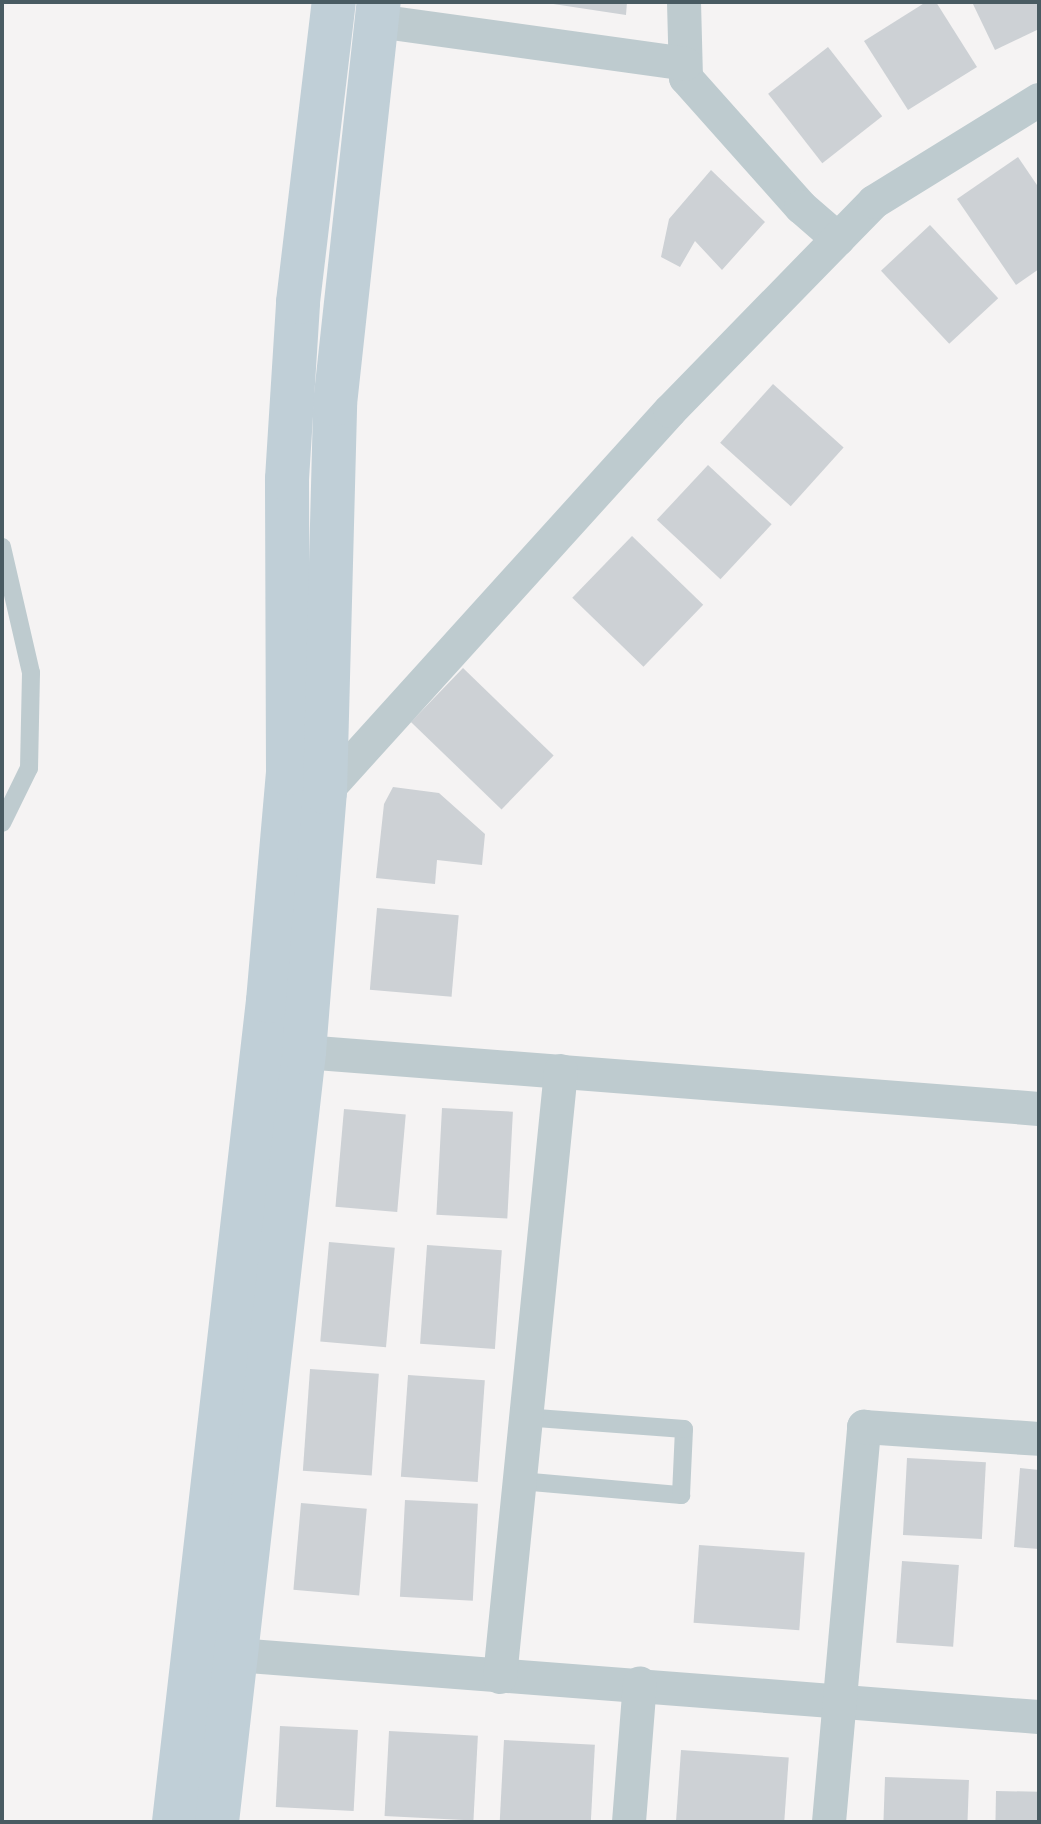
<!DOCTYPE html>
<html>
<head>
<meta charset="utf-8">
<style>
  body { margin:0 }
  #map { position:relative; width:1041px; height:1824px; overflow:hidden; background:#f5f3f3; font-family:"IBM Plex Sans",sans-serif }
  div>[style] { position:absolute }
  [style*='--x'] { left:calc(var(--x)*1px); top:calc(var(--y)*1px); width:calc(var(--w)*1px); rotate:calc(var(--a)*1deg) }
  .building>* { inset:0; background:#cdd1d5; transform-origin:0 0 }
  .service>* { height:18px; margin:-9px; padding:0 9px; transform-origin:9px; border-radius:9px; background:#becbcf }
  .minor>* { height:34px; margin:-17px; padding:0 17px; transform-origin:17px; border-radius:17px; background:#becbcf }
  .secondary>* { height:44px; margin:-22px; padding:0 22px; transform-origin:22px; border-radius:22px; background:#c0cfd7 }
  span { translate:-50% -50%; white-space:nowrap; text-align:center; line-height:1.15; -webkit-text-stroke:7px #fff; paint-order:stroke }
  .frame { position:absolute; inset:0; border:4px solid #495b62; pointer-events:none }
</style>
</head>
<body>
<div id="map">
  <div class="building">
    <i style="clip-path:polygon(540px 2px,627px 2px,626px 15px)"></i>
    <i style="clip-path:polygon(926px 2px,936px 2px,977px 67px,908px 110px,864px 41px)"></i>
    <i style="clip-path:polygon(972px 2px,1039px 2px,1039px 29px,995px 50px)"></i>
    <i style="left:828px;top:47px;width:88px;height:76px;rotate:52deg"></i>
    <i style="clip-path:polygon(1018px 157px,1039px 188px,1039px 269px,1016px 285px,957px 199px)"></i>
    <i style="clip-path:polygon(711px 170px,765px 222px,722px 270px,695px 241px,680px 267px,661px 257px,669px 219px)"></i>
    <i style="left:930px;top:225px;width:100px;height:67px;rotate:47deg"></i>
    <i style="left:773px;top:384px;width:95px;height:79px;rotate:42deg"></i>
    <i style="left:708px;top:465px;width:87px;height:75px;rotate:43deg"></i>
    <i style="left:632px;top:536px;width:99px;height:86px;rotate:44deg"></i>
    <i style="left:463px;top:668px;width:126px;height:75px;rotate:44deg"></i>
    <i style="clip-path:polygon(393px 787px,439px 793px,485px 834px,482px 865px,437px 860px,435px 884px,376px 878px,384px 804px)"></i>
    <i style="left:377px;top:908px;width:82px;height:82px;rotate:5deg"></i>
    <i style="left:442px;top:1108px;width:71px;height:107px;rotate:3deg"></i>
    <i style="left:344px;top:1109px;width:62px;height:98px;rotate:5deg"></i>
    <i style="left:329px;top:1242px;width:66px;height:100px;rotate:5deg"></i>
    <i style="left:427px;top:1245px;width:75px;height:99px;rotate:4deg"></i>
    <i style="left:310px;top:1369px;width:69px;height:102px;rotate:4deg"></i>
    <i style="left:408px;top:1375px;width:77px;height:102px;rotate:4deg"></i>
    <i style="left:907px;top:1458px;width:79px;height:77px;rotate:3deg"></i>
    <i style="clip-path:polygon(1020px 1468px,1039px 1470px,1039px 1549px,1014px 1547px)"></i>
    <i style="left:405px;top:1500px;width:73px;height:97px;rotate:3deg"></i>
    <i style="left:301px;top:1503px;width:66px;height:87px;rotate:5deg"></i>
    <i style="left:699px;top:1545px;width:106px;height:78px;rotate:4deg"></i>
    <i style="left:902px;top:1561px;width:57px;height:82px;rotate:4deg"></i>
    <i style="left:280px;top:1726px;width:78px;height:81px;rotate:3deg"></i>
    <i style="left:389px;top:1731px;width:89px;height:85px;rotate:3deg"></i>
    <i style="left:504px;top:1740px;width:91px;height:81px;rotate:3deg"></i>
    <i style="left:681px;top:1750px;width:108px;height:72px;rotate:4deg"></i>
    <i style="left:885px;top:1777px;width:84px;height:45px;rotate:2deg"></i>
    <i style="left:996px;top:1791px;width:43px;height:31px;rotate:1deg"></i>
  </div>
  <div class="service">
    <i style="--x:2;--y:547;--w:129;--a:77"></i>
    <i style="--x:31;--y:673;--w:95;--a:91.2"></i>
    <i style="--x:29;--y:768;--w:61;--a:116.1"></i>
    <i style="--x:520;--y:1481;--w:162;--a:5"></i>
    <i style="--x:681;--y:1495;--w:66;--a:-87.4"></i>
    <i style="--x:684;--y:1429;--w:158;--a:-175.7"></i>
  </div>
  <div class="minor">
    <i style="--x:684;--y:2;--w:76;--a:88.5"></i>
    <i style="--x:686;--y:78;--w:173;--a:48.3"></i>
    <i style="--x:801;--y:207;--w:49;--a:40.9"></i>
    <i style="--x:377;--y:21;--w:311;--a:7.9"></i>
    <i style="--x:325;--y:792;--w:514;--a:-47.84"></i>
    <i style="--x:670;--y:411;--w:292;--a:-45.7"></i>
    <i style="--x:874;--y:202;--w:194;--a:-31.7"></i>
    <i style="--x:304;--y:1052;--w:737;--a:4.43"></i>
    <i style="--x:236;--y:1655;--w:805;--a:4.42"></i>
    <i style="--x:500;--y:1677;--w:609;--a:-84.25"></i>
    <i style="--x:629;--y:1822;--w:139;--a:-85.5"></i>
    <i style="--x:829;--y:1822;--w:397;--a:-84.9"></i>
    <i style="--x:864;--y:1427;--w:175;--a:3.9"></i>
  </div>
  <div class="secondary">
    <i style="--x:174;--y:1822;--w:826;--a:-83.47"></i>
    <i style="--x:268;--y:1001;--w:229;--a:-85"></i>
    <i style="--x:288;--y:773;--w:294;--a:-90.2"></i>
    <i style="--x:287;--y:479;--w:177;--a:-86.4"></i>
    <i style="--x:298;--y:302;--w:302;--a:-83.2"></i>
    <i style="--x:217;--y:1822;--w:775;--a:-83.55"></i>
    <i style="--x:304;--y:1052;--w:261;--a:-85.4"></i>
    <i style="--x:325;--y:792;--w:388;--a:-88.5"></i>
    <i style="--x:335;--y:404;--w:404;--a:-83.8"></i>
  </div>
  <div class="frame"></div>
</div>
</body>
</html>
